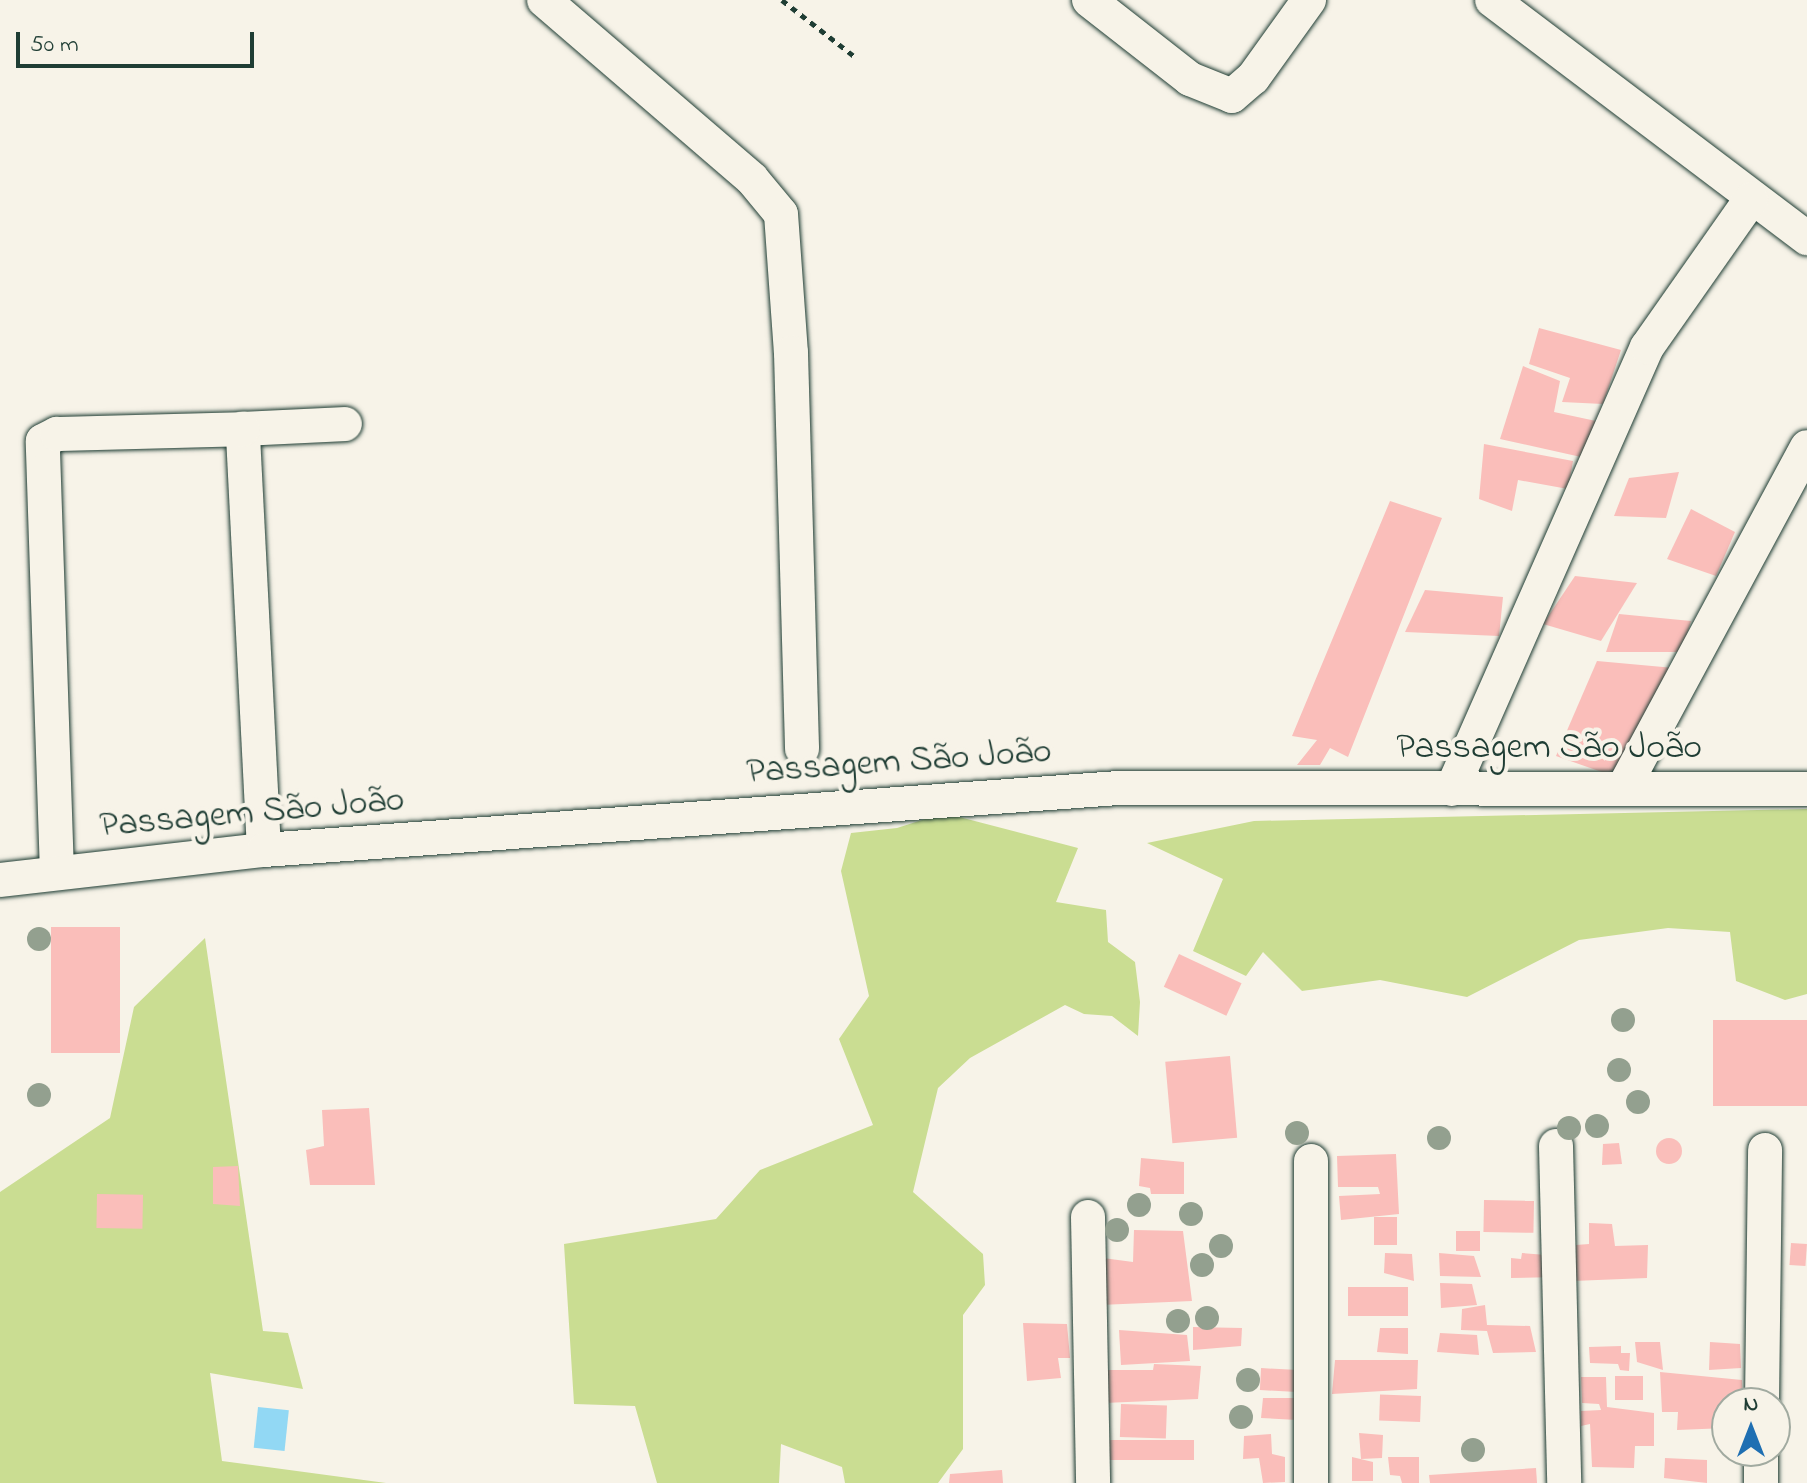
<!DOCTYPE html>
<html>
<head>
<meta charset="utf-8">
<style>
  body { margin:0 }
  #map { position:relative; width:1807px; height:1483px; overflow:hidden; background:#f7f3e8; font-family:"Indie Flower",sans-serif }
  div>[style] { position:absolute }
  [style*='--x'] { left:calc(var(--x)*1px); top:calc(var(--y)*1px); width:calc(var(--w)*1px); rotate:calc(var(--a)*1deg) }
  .green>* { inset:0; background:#cadd92 }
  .water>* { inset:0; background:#92d8f4; transform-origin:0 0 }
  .building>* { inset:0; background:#fabeba; transform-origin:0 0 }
  .round { border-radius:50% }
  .path>* { height:5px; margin-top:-2.5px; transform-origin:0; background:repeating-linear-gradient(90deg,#1f3d34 0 6px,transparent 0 12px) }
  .roads { filter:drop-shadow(0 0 2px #1f3d34) drop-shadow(0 0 2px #1f3d34) }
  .street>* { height:34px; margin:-17px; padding:0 17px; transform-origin:17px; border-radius:17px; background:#f7f3e8 }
  .trees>* { width:24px; height:24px; margin:-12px; border-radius:50%; background:#93a08f }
  span { translate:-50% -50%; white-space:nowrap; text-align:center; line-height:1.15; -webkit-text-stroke:8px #f7f3e8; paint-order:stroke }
  .street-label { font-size:36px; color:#1f3d34 }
  .north { position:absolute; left:1711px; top:1387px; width:80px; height:80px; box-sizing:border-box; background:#f7f3e8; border:2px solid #a1aaa0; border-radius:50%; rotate:0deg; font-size:22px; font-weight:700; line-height:32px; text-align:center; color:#1f3d34 }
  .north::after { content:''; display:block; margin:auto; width:28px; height:36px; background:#1f6fb2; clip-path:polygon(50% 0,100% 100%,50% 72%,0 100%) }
  .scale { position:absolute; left:16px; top:32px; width:238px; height:36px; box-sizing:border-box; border:4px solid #1f3d34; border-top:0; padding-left:10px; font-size:24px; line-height:28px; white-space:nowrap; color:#1f3d34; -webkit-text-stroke:6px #f7f3e8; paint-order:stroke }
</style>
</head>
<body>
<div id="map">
  <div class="green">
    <i style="clip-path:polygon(1807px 809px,1807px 994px,1785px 1000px,1736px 981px,1730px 932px,1668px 928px,1579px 940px,1467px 997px,1380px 980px,1302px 991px,1263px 952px,1246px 976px,1193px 951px,1223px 879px,1147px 843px,1254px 821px)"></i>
    <i style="clip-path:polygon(944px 813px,1078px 848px,1056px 902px,1106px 910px,1108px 942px,1135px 962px,1140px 1002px,1138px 1036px,1112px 1016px,1084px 1014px,1065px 1005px,970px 1058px,938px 1088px,913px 1192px,983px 1254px,985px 1285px,963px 1315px,963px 1449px,938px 1483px,845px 1483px,842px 1467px,781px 1444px,779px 1483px,657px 1483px,635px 1406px,574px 1404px,564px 1244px,716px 1219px,760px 1170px,873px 1125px,839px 1039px,869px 996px,841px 871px,851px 833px,897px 828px)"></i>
    <i style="clip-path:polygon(205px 938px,263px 1331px,288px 1333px,303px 1389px,210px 1373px,222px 1461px,386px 1483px,0 1483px,0 1192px,110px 1118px,134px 1007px)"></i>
  </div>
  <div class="water">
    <i style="left:258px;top:1407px;width:31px;height:41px;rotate:6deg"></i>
  </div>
  <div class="building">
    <i style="clip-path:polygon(1539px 328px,1621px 350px,1603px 404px,1562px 402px,1570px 378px,1529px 364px)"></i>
    <i style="clip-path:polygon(1523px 366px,1560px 381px,1554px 412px,1596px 421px,1581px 457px,1500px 439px)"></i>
    <i style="clip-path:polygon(1484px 444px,1573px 461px,1568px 489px,1518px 480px,1512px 511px,1479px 499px)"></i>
    <i style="clip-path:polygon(1679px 472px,1666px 518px,1614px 516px,1629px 478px)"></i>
    <i style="clip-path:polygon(1390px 501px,1442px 518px,1348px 757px,1330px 748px,1320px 765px,1297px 765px,1317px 740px,1292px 736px)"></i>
    <i style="clip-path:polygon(1691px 509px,1735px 532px,1716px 576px,1667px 559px)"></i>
    <i style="clip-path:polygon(1575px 576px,1637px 583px,1601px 641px,1543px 624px)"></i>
    <i style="clip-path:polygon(1425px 590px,1503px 597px,1499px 636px,1405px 632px)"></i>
    <i style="clip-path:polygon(1619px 614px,1691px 621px,1682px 652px,1606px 652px)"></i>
    <i style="clip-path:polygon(1597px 661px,1674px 668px,1616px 777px,1556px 756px)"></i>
    <i style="left:51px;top:927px;width:69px;height:126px"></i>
    <i style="left:1179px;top:954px;width:69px;height:36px;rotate:25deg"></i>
    <i style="left:1807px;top:1020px;width:86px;height:94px;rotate:90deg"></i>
    <i style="left:1230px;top:1056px;width:82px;height:65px;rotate:85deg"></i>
    <i style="clip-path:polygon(369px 1108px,375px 1185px,310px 1185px,306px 1150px,324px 1146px,322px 1110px)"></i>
    <i class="round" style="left:1656px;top:1138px;width:26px;height:26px"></i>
    <i style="clip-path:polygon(1619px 1143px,1622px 1164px,1602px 1165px,1603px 1144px)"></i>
    <i style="clip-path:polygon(1396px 1154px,1399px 1214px,1341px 1220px,1339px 1196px,1380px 1194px,1378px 1187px,1338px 1187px,1337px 1156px)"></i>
    <i style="clip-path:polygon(1141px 1158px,1184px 1162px,1184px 1194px,1151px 1194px,1150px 1188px,1139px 1186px)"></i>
    <i style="clip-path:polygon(238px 1166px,240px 1206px,213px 1204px,213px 1167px)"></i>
    <i style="left:97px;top:1194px;width:46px;height:34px;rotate:1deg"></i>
    <i style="left:1484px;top:1200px;width:50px;height:32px;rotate:1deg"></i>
    <i style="left:1374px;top:1217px;width:23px;height:28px"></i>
    <i style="clip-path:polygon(1589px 1223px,1612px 1224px,1615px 1246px,1648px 1245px,1647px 1278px,1573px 1281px,1576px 1245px,1589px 1244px)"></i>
    <i style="clip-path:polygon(1134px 1230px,1183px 1231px,1192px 1301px,1100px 1305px,1103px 1258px,1133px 1262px)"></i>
    <i style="left:1456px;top:1231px;width:24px;height:20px"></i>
    <i style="left:1791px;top:1243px;width:16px;height:22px;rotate:4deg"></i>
    <i style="clip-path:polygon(1385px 1253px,1412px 1254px,1414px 1281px,1384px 1273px)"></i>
    <i style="clip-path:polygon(1439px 1253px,1474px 1256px,1481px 1277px,1440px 1276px)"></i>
    <i style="clip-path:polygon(1522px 1253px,1546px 1255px,1558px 1277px,1511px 1278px,1511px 1258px,1521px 1259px)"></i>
    <i style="clip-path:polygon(1440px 1283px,1472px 1284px,1477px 1305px,1441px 1308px)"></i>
    <i style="left:1348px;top:1287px;width:60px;height:29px"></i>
    <i style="clip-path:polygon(1485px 1305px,1487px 1325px,1530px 1326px,1536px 1352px,1493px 1353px,1487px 1331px,1461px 1330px,1462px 1309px)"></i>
    <i style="clip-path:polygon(1023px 1323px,1067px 1324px,1070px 1358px,1058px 1358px,1061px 1378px,1027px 1381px)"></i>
    <i style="clip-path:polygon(1193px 1327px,1242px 1328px,1241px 1346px,1193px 1350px)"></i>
    <i style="clip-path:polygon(1380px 1328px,1408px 1328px,1408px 1354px,1377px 1352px)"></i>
    <i style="clip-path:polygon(1119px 1330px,1187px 1335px,1190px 1361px,1121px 1365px)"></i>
    <i style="clip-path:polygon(1440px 1333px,1477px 1335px,1479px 1355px,1437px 1352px)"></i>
    <i style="clip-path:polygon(1635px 1342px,1660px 1342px,1663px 1370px,1637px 1362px)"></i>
    <i style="clip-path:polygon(1710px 1342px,1740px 1344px,1741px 1368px,1709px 1370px)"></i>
    <i style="clip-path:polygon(1621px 1346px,1621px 1353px,1630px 1353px,1629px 1371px,1620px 1370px,1618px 1364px,1590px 1363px,1589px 1347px)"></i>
    <i style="clip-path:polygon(1335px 1360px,1418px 1360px,1417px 1389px,1332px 1394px)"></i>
    <i style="clip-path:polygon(1154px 1364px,1201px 1366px,1198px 1399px,1104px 1403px,1107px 1370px,1153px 1370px)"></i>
    <i style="left:1298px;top:1370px;width:22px;height:37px;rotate:93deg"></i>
    <i style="clip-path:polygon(1660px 1372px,1742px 1380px,1743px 1403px,1719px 1404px,1727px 1406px,1727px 1428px,1677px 1430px,1678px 1412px,1662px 1412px)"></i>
    <i style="left:1615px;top:1376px;width:28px;height:24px"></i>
    <i style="clip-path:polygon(1581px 1377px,1606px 1377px,1607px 1407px,1654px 1413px,1654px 1446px,1635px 1446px,1634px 1468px,1592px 1467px,1590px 1424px,1581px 1426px,1581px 1411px,1601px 1410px,1599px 1404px,1582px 1403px)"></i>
    <i style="left:1421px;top:1396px;width:26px;height:41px;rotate:92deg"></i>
    <i style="clip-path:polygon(1263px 1398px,1294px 1398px,1297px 1420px,1261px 1418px)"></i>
    <i style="left:1121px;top:1404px;width:46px;height:33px;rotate:2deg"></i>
    <i style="clip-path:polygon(1359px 1433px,1383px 1435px,1382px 1458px,1361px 1459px)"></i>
    <i style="clip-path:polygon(1271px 1434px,1272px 1454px,1285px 1457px,1285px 1482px,1263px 1483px,1259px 1458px,1243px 1459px,1244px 1436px)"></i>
    <i style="left:1194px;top:1440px;width:20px;height:91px;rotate:90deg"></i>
    <i style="clip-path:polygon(1352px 1457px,1373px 1462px,1373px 1481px,1352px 1481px)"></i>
    <i style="clip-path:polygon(1388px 1457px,1419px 1457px,1419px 1483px,1402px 1483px,1400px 1476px,1390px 1475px)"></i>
    <i style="clip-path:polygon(1665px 1458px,1707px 1460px,1707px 1483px,1664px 1478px)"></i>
    <i style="clip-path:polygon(1536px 1468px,1537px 1483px,1430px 1483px,1429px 1475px)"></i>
    <i style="clip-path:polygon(1002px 1470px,1003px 1483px,949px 1483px,950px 1474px)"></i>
  </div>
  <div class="path">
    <i style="--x:782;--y:0;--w:91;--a:37.9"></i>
  </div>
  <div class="roads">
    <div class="street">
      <i style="--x:544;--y:0;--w:274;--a:40.7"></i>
      <i style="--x:752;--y:179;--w:45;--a:50.4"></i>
      <i style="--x:781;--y:214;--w:139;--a:85.9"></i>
      <i style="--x:791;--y:353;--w:396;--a:88.4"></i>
      <i style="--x:1089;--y:0;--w:128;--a:38"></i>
      <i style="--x:1190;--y:79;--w:45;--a:22"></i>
      <i style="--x:1232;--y:96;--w:28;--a:-41"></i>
      <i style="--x:1253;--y:78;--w:96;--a:-54.3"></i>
      <i style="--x:1492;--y:0;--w:395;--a:37.1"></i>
      <i style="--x:1624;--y:787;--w:386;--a:-61.7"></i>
      <i style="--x:1452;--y:789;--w:483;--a:-66.2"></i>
      <i style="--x:1647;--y:347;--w:181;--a:-54.9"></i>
      <i style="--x:264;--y:850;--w:422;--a:-92.9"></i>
      <i style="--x:243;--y:429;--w:102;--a:-2.8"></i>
      <i style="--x:57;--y:873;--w:432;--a:-91.9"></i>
      <i style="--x:43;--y:441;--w:16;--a:-27"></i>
      <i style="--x:57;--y:434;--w:186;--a:-1.5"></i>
      <i style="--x:0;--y:880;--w:266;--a:-6.5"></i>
      <i style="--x:264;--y:850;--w:856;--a:-4.15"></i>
      <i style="--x:1118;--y:788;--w:689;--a:0.08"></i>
      <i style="--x:1556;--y:1146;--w:337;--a:88.6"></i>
      <i style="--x:1311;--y:1161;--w:322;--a:90"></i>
      <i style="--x:1088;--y:1217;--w:266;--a:88.9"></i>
      <i style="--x:1762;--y:1403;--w:253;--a:-89.3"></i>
      <i style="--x:1761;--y:1483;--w:32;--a:-90"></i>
    </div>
  </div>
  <div class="trees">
    <i style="left:39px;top:939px"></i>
    <i style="left:1623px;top:1020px"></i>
    <i style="left:1619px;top:1070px"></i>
    <i style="left:39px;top:1095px"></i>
    <i style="left:1638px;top:1102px"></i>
    <i style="left:1597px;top:1126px"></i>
    <i style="left:1569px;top:1128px"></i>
    <i style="left:1297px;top:1133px"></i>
    <i style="left:1439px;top:1138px"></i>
    <i style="left:1139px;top:1205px"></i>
    <i style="left:1191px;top:1214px"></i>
    <i style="left:1117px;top:1230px"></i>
    <i style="left:1221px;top:1246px"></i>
    <i style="left:1202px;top:1265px"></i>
    <i style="left:1207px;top:1318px"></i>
    <i style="left:1178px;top:1321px"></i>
    <i style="left:1248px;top:1380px"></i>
    <i style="left:1241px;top:1417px"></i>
    <i style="left:1473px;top:1450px"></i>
  </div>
  <div class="street-label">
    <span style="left:1549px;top:749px">Passagem São João</span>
    <span style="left:899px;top:763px;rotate:-4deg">Passagem São João</span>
    <span style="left:252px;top:814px;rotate:-5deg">Passagem São João</span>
  </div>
  <div class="north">N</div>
  <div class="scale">50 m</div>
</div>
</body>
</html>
